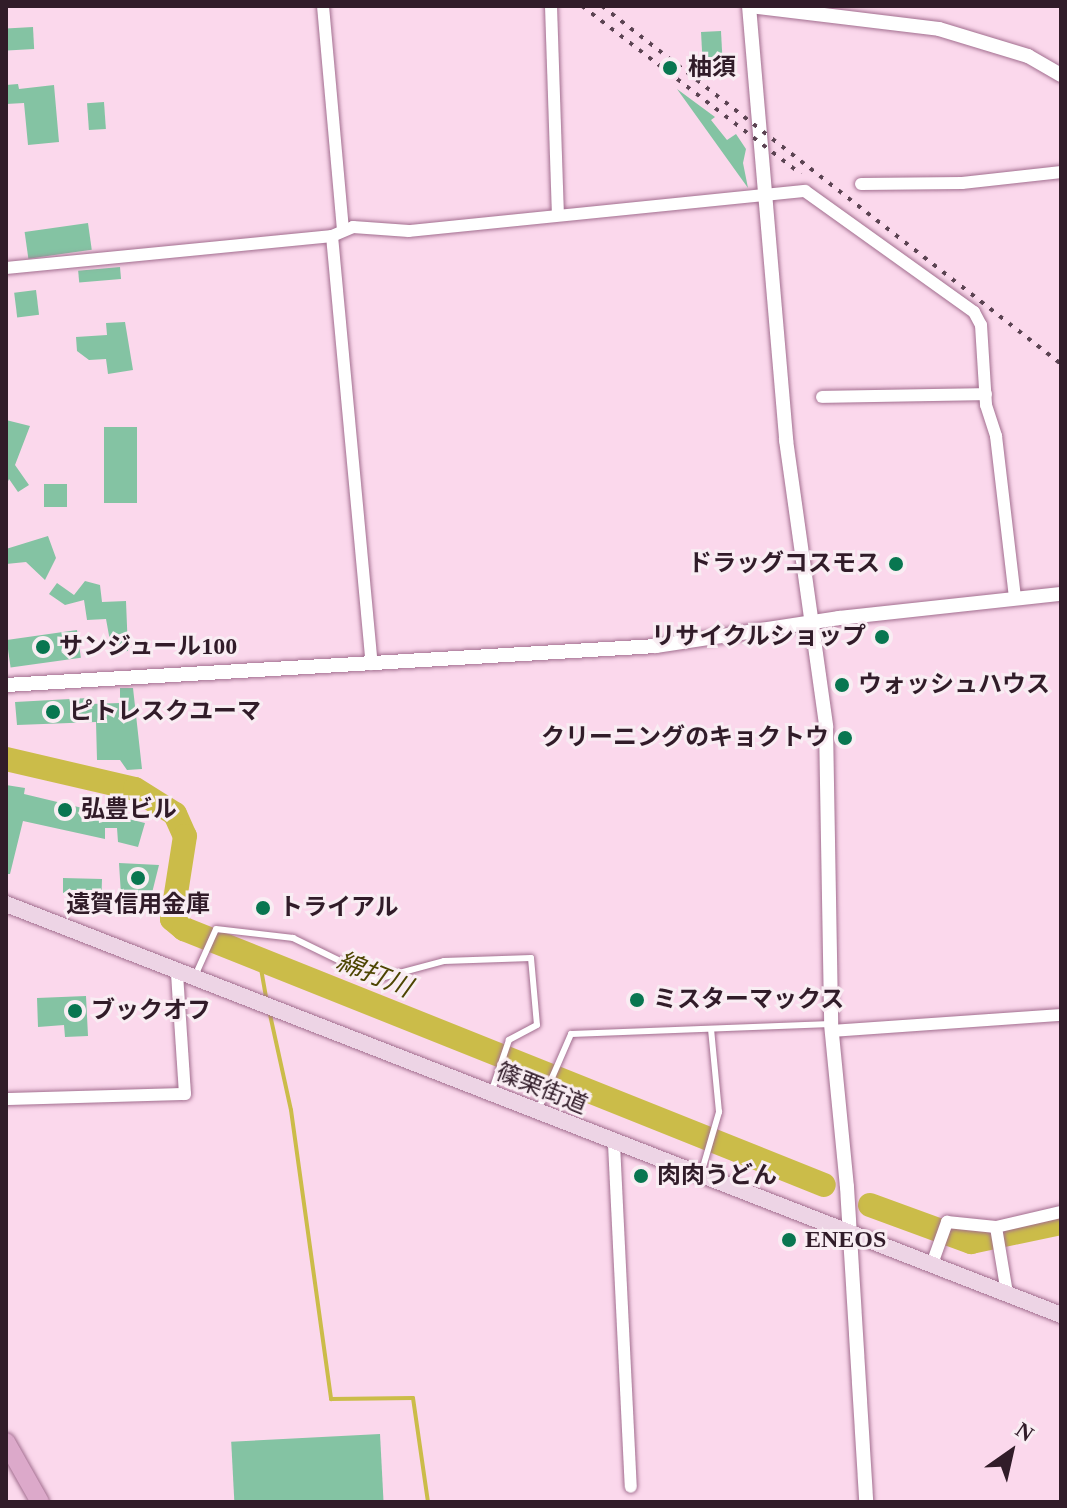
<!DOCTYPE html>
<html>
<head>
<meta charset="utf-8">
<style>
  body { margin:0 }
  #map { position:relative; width:1067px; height:1508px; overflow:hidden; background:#fbd8ec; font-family:"Times New Roman","Noto Sans JP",serif }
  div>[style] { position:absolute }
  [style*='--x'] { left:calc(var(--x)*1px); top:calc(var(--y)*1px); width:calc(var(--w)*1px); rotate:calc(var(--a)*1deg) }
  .stream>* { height:4px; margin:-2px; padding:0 2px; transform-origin:2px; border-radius:2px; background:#cbbc49 }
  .river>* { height:24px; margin:-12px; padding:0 12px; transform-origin:12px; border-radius:12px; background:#cbbc49 }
  .building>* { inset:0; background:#84c3a3; transform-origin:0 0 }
  .roads { filter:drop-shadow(0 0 2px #a26e8f) drop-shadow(0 0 2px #a26e8f) }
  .service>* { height:6px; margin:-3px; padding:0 3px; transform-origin:3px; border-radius:3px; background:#fff }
  .minor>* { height:12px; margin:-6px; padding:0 6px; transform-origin:6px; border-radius:6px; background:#fff }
  .tertiary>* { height:14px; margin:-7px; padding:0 7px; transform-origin:7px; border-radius:7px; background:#fff }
  .secondary>* { height:16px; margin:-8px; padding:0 8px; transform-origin:8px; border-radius:8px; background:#edd4e5 }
  .primary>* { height:18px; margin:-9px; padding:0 9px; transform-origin:9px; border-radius:9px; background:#dca9ca }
  .rail>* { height:4px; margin-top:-2px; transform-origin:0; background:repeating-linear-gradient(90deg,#5b4352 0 4px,transparent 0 12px) }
  .dots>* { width:22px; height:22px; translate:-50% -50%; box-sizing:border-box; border:4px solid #f9edf3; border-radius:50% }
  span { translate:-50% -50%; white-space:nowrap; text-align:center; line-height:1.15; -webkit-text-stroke:6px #f9edf3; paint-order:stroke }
  .poi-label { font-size:24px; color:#311c29; font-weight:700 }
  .left { translate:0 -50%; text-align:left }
  .right { translate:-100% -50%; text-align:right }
  .street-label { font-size:24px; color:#311c29 }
  .water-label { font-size:26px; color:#4d4502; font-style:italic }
  .frame { position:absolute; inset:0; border:8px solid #311c29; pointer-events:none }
  .north { position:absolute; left:971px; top:1412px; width:80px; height:80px; -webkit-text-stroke:6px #f9edf3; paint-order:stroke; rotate:34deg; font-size:22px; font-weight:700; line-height:32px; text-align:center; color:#311c29 }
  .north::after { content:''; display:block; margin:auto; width:28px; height:36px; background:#311c29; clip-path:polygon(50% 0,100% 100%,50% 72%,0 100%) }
</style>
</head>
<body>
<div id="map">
  <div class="stream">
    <i style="--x:260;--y:963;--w:39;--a:80"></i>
    <i style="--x:269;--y:1010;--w:102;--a:77.6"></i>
    <i style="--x:291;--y:1110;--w:292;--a:82.1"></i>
    <i style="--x:331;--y:1399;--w:82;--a:-0.7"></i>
    <i style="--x:413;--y:1398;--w:105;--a:81.8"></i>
  </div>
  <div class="river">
    <i style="--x:6;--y:759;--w:132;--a:13.1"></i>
    <i style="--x:135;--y:789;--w:47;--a:32"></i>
    <i style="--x:175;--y:814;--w:24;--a:66"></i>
    <i style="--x:185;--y:836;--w:84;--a:98.9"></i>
    <i style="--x:172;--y:919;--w:16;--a:40"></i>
    <i style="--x:184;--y:929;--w:689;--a:21.8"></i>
    <i style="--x:870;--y:1205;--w:108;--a:20.1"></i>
    <i style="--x:971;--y:1242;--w:92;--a:-11.9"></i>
  </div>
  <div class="building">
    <i style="left:33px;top:27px;width:22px;height:27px;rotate:87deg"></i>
    <i style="left:721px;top:31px;width:39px;height:20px;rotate:87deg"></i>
    <i style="clip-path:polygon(18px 84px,19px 89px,54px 85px,59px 142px,28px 145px,24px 103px,6px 104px,6px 85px)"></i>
    <i style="clip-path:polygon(677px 89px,715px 117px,711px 120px,727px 140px,736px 134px,746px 149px,743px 163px,748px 188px)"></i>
    <i style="left:104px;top:102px;width:27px;height:17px;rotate:86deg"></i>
    <i style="left:88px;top:223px;width:27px;height:64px;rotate:82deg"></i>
    <i style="left:120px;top:267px;width:12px;height:42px;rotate:85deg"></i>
    <i style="left:36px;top:290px;width:25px;height:22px;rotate:83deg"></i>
    <i style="clip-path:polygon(125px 322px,133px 370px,108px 374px,106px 359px,89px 360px,77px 351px,76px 337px,107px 335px,106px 323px)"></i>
    <i style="clip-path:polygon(6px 420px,30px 426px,15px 465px,29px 485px,18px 492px,9px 479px,6px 486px)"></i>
    <i style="left:104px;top:427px;width:33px;height:76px"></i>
    <i style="left:44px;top:484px;width:23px;height:23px"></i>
    <i style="clip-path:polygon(48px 536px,56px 558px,45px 580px,26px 562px,6px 564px,6px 549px)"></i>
    <i style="clip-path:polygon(85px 581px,100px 585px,102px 602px,126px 601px,128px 651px,112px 652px,106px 619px,87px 620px,84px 600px,65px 605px,49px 594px,57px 583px,74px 595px)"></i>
    <i style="left:77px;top:630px;width:28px;height:71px;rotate:82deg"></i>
    <i style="clip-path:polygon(120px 688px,133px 688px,142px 769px,127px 770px,120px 760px,97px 760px,96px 722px,17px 725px,15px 702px,89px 698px,90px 704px,120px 703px)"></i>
    <i style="clip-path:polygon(6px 785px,25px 788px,24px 794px,145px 823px,138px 847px,118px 842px,117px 828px,105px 828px,105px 839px,23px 821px,10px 874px,6px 874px)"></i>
    <i style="clip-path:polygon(119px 863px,159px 865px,152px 893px,121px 895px)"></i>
    <i style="clip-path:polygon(63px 878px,102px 879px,101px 909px,83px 907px,83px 896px,63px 894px)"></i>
    <i style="clip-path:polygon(86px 996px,88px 1036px,65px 1037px,64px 1025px,38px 1027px,37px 998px)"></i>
    <i style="left:380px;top:1434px;width:68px;height:149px;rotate:87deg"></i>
  </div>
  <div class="roads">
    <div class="service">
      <i style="--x:195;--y:976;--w:51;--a:-65.9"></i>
      <i style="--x:216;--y:929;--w:78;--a:6.7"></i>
      <i style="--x:293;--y:938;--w:93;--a:26"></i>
      <i style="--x:377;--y:979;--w:69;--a:-15"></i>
      <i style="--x:444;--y:961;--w:87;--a:-2"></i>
      <i style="--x:531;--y:958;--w:67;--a:84.9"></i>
      <i style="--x:537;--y:1025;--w:32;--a:152"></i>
      <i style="--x:509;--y:1040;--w:56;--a:108.8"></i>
      <i style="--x:538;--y:1110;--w:83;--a:-66.5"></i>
      <i style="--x:571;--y:1034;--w:260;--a:-2.2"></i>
      <i style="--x:701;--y:1174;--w:65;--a:-73.8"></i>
      <i style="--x:719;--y:1112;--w:83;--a:-95.5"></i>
    </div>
    <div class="minor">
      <i style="--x:323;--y:6;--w:224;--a:84.9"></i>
      <i style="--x:551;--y:6;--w:209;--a:88.1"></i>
      <i style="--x:861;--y:184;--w:101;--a:-0.6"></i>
      <i style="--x:962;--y:183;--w:100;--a:-6.3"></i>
      <i style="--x:332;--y:236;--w:430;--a:84.7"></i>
      <i style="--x:6;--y:268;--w:328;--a:-5.6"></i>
      <i style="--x:332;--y:236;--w:23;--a:-23"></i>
      <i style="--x:353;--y:227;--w:56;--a:4.1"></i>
      <i style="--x:409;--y:231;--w:398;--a:-5.8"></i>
      <i style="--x:805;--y:191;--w:208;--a:35.6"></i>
      <i style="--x:974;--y:312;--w:15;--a:62"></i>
      <i style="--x:981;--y:325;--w:80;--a:86.4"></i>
      <i style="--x:986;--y:405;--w:33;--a:72"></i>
      <i style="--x:996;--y:436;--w:163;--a:83.3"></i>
      <i style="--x:822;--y:397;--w:164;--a:-1"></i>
      <i style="--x:831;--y:1031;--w:231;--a:-4"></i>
      <i style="--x:6;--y:1099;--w:179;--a:-1.6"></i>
      <i style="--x:185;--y:1094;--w:121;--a:-93.8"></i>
      <i style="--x:614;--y:1144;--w:343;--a:87.2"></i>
      <i style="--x:932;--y:1264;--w:45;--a:-70.3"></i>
      <i style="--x:947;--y:1222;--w:49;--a:5.8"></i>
      <i style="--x:1007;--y:1293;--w:67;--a:-99.5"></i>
      <i style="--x:996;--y:1227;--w:67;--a:-13"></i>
    </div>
    <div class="tertiary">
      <i style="--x:749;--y:6;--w:436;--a:85.1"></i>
      <i style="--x:786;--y:440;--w:289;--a:82"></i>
      <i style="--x:826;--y:726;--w:298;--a:89"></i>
      <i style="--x:831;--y:1024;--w:164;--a:84.4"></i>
      <i style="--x:847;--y:1187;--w:316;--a:86.5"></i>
      <i style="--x:750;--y:6;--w:190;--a:6.9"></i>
      <i style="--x:939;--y:29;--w:93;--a:16.9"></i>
      <i style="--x:1028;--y:56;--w:38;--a:30"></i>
      <i style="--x:6;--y:685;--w:651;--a:-3.43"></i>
      <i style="--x:656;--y:646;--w:185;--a:-8.7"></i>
      <i style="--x:839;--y:618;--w:223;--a:-6.2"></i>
    </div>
    <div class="secondary">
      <i style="--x:6;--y:904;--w:1132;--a:21.28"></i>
    </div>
    <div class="primary">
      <i style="--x:6;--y:1442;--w:69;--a:60.5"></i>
    </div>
  </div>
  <div class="rail">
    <i style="--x:582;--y:6;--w:276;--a:37.5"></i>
    <i style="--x:602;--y:6;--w:582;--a:37.95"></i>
  </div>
  <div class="dots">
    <i style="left:670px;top:68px;background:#087650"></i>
    <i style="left:896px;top:564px;background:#087650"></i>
    <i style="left:882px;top:637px;background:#087650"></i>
    <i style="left:43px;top:647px;background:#087650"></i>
    <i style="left:842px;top:685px;background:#087650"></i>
    <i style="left:53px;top:712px;background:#087650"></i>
    <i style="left:845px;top:738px;background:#087650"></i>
    <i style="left:65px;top:810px;background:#087650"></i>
    <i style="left:138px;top:878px;background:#087650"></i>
    <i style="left:263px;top:908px;background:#087650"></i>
    <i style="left:637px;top:1000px;background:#087650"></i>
    <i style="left:75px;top:1011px;background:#087650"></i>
    <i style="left:641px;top:1176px;background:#087650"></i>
    <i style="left:789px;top:1240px;background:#087650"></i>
  </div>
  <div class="poi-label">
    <span class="left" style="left:688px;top:68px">柚須</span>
    <span class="right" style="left:880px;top:564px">ドラッグコスモス</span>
    <span class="right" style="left:866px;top:637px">リサイクルショップ</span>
    <span class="left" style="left:59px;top:647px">サンジュール100</span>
    <span class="left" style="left:858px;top:685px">ウォッシュハウス</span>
    <span class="left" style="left:69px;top:712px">ピトレスクユーマ</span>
    <span class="right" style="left:829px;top:738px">クリーニングのキョクトウ</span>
    <span class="left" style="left:81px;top:810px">弘豊ビル</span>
    <span style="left:138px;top:905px">遠賀信用金庫</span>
    <span class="left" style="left:279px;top:908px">トライアル</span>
    <span class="left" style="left:653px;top:1000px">ミスターマックス</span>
    <span class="left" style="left:91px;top:1011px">ブックオフ</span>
    <span class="left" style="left:657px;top:1176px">肉肉うどん</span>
    <span class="left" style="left:805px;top:1240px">ENEOS</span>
  </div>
  <div class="street-label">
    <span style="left:542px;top:1089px;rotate:22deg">篠栗街道</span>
  </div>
  <div class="water-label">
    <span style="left:374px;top:975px;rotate:22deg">綿打川</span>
  </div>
  <div class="frame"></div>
  <div class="north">N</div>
</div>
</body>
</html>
